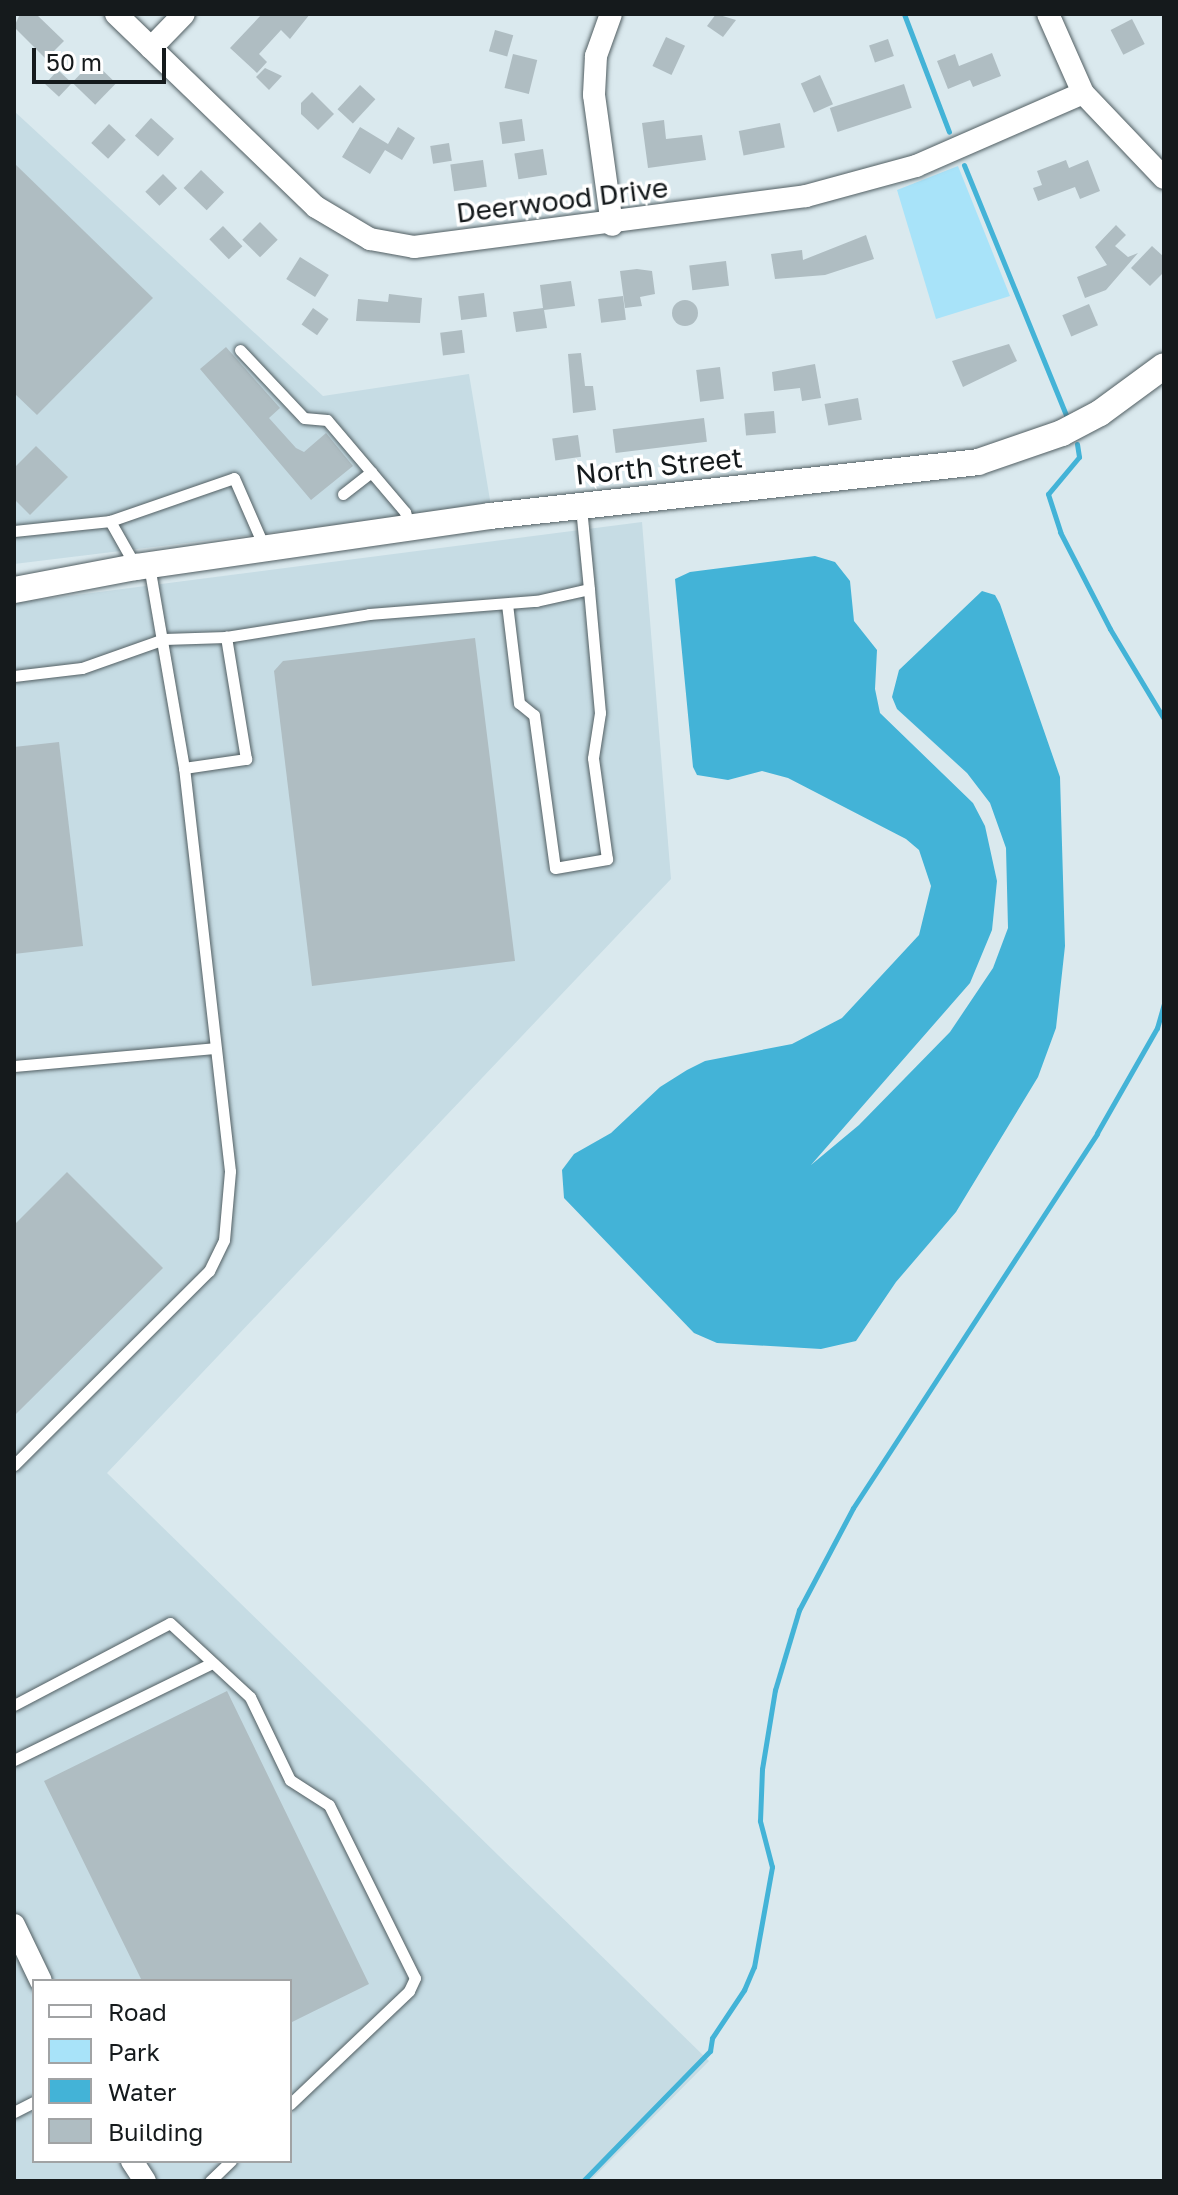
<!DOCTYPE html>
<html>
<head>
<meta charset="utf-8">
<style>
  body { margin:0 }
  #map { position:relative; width:1178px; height:2195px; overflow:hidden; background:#dae9ee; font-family:"Golos Text",sans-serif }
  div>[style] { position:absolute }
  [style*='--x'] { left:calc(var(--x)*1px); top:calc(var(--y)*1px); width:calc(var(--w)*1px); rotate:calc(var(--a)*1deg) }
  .built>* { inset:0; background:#c6dce4 }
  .green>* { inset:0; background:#a8e3f9 }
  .water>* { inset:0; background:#43b3d7 }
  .stream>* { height:5px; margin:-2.5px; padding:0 2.5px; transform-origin:2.5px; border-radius:2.5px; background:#43b3d7 }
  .building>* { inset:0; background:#afbdc2; transform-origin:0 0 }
  .round { border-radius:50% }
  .roads { filter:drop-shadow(0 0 2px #525f63) drop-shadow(0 0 2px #525f63) }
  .service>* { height:11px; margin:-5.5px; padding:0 5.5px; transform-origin:5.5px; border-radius:5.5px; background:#fff }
  .minor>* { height:22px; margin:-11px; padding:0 11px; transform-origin:11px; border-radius:11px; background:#fff }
  .tertiary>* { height:26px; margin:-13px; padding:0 13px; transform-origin:13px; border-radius:13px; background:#fff }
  span { translate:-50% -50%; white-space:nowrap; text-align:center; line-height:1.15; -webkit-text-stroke:7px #fff; paint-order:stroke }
  .street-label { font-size:28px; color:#151a1c }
  .frame { position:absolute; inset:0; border:16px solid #151a1c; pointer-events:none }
  .legend { position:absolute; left:32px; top:1979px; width:260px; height:184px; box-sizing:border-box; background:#fff; border:2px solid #a1a3a4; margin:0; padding:10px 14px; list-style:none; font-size:24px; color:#151a1c }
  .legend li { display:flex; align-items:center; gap:16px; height:40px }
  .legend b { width:40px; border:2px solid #a1a3a4 }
  .scale { position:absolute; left:32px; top:48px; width:134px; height:36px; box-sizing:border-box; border:4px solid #151a1c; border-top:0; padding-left:10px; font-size:24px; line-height:28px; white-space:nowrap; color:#151a1c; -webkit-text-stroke:6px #fff; paint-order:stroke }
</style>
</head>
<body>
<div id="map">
  <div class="built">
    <i style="clip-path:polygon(14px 111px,323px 396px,469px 374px,491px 506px,14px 564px)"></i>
    <i style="clip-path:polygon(evenodd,642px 522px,671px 879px,107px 1473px,709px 2061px,590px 2181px,14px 2181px,14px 603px,642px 522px,34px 1981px,290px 1981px,290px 2161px,34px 2161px,34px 1981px)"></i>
  </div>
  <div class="green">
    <i style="clip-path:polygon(958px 166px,1010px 296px,936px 319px,897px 190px)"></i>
  </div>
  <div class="water">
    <i style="clip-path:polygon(815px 556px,835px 562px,850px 581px,854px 621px,877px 650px,875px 689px,880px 713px,973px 803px,985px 826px,997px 881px,992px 930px,970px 983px,811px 1165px,859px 1125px,950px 1032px,993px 968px,1008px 928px,1006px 848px,990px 803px,967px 773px,897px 709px,892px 697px,899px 670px,982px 591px,995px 595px,1000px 604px,1060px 777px,1065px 946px,1056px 1028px,1038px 1077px,956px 1212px,896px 1282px,856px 1341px,821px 1349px,717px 1343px,694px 1333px,564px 1198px,562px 1170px,574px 1154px,611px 1133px,660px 1087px,687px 1070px,705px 1061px,792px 1044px,842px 1018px,919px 935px,931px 886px,919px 850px,906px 839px,788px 778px,762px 771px,728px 780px,697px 775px,693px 767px,675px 579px,690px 572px)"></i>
  </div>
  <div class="stream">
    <i style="--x:904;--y:14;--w:126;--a:69.1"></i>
    <i style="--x:964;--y:165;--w:273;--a:67.8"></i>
    <i style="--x:1077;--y:444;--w:13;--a:81"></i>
    <i style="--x:1079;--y:457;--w:48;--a:130"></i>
    <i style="--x:1048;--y:494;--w:40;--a:72"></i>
    <i style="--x:1060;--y:532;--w:109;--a:62.7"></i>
    <i style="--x:1110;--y:629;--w:105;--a:59"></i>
    <i style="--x:583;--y:2181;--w:182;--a:-45.7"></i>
    <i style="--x:710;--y:2051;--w:13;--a:-81"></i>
    <i style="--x:712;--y:2038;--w:58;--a:-56.3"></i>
    <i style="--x:744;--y:1990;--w:25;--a:-67"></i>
    <i style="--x:754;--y:1967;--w:102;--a:-79.8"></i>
    <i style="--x:772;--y:1867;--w:48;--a:-104.6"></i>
    <i style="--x:760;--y:1821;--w:52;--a:-87.8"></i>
    <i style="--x:762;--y:1769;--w:80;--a:-80.7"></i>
    <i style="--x:775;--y:1690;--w:84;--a:-73.3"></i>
    <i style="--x:799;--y:1610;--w:115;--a:-62.1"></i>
    <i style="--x:853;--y:1508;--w:447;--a:-56.9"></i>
    <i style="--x:1097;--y:1133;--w:121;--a:-60.3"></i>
    <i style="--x:1157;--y:1028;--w:26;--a:-74"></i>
  </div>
  <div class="building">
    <i style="clip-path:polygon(20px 14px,36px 14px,64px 41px,46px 59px,14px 27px)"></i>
    <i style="clip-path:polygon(262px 14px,310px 14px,290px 39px,281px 30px,259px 54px,267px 62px,257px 73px,230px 48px)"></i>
    <i style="clip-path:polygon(716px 14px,736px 20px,723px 37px,707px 26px)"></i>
    <i style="left:1132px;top:19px;width:28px;height:24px;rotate:63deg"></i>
    <i style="left:495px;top:30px;width:19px;height:22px;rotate:16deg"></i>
    <i style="left:666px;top:37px;width:21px;height:32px;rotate:25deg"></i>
    <i style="left:888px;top:39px;width:18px;height:20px;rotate:71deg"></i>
    <i style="clip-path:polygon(992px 53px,1001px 76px,973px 87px,970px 80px,948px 89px,937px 61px,955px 54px,959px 66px)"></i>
    <i style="left:513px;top:54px;width:25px;height:35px;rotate:14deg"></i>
    <i style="left:93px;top:61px;width:32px;height:30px;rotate:44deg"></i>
    <i style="clip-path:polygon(265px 68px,282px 76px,269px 90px,256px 77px)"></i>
    <i style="left:58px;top:70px;width:19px;height:19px;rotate:43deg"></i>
    <i style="left:820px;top:75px;width:32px;height:21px;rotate:66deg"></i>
    <i style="left:904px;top:84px;width:25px;height:78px;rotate:72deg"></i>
    <i style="left:360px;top:85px;width:21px;height:33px;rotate:43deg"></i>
    <i style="clip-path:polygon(312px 92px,334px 114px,318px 130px,301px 114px,301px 103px)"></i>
    <i style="left:151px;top:118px;width:31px;height:24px;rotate:42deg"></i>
    <i style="left:522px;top:119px;width:22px;height:23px;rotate:82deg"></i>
    <i style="clip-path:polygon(664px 120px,666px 139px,702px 135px,706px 160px,648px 168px,642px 123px)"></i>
    <i style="left:780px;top:123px;width:25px;height:42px;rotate:79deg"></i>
    <i style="left:109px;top:124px;width:23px;height:26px;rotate:43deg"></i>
    <i style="clip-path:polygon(360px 127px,388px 144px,398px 127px,415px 138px,402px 160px,385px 150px,370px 174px,342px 157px)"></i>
    <i style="left:449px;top:143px;width:18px;height:19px;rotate:81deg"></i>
    <i style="left:543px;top:149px;width:26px;height:29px;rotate:81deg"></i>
    <i style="left:483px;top:160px;width:27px;height:33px;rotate:82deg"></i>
    <i style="clip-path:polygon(1066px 160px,1069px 168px,1088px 160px,1100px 191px,1080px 199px,1075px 187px,1038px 201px,1033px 188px,1042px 185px,1037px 171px)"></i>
    <i style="clip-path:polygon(14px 163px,153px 298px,37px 415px,14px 393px)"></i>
    <i style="left:201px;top:170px;width:32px;height:25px;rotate:44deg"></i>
    <i style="left:163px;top:174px;width:20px;height:25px;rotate:45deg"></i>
    <i style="left:260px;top:222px;width:25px;height:25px;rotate:45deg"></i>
    <i style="clip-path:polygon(1116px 225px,1126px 235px,1115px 246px,1128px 257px,1138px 253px,1106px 290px,1085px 298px,1077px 277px,1107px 265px,1095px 247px)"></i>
    <i style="left:223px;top:226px;width:28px;height:19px;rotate:46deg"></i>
    <i style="clip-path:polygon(866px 235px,874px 259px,825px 275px,775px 279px,771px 254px,802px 250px,803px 260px)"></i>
    <i style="clip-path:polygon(1152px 246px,1164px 257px,1164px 272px,1150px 286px,1131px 268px)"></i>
    <i style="left:300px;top:257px;width:34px;height:26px;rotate:32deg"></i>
    <i style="left:726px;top:261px;width:25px;height:37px;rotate:83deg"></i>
    <i style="clip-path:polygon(637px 269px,652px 271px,655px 294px,640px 297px,642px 306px,625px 308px,620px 271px)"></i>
    <i style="clip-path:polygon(571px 281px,575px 306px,544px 310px,547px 328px,516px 332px,513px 312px,543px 308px,540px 285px)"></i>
    <i style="left:484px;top:293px;width:24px;height:26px;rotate:83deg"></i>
    <i style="clip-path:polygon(389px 294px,422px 298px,420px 323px,356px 321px,358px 299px,388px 302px)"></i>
    <i style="left:623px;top:296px;width:24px;height:25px;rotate:83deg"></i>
    <i class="round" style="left:672px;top:300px;width:26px;height:26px"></i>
    <i style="left:1089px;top:304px;width:23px;height:29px;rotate:67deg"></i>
    <i style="left:313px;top:308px;width:19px;height:20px;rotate:35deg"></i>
    <i style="left:462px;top:330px;width:23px;height:22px;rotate:83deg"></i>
    <i style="clip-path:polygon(1009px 344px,1017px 361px,963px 387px,952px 361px)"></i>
    <i style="clip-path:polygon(226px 347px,280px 408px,269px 418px,296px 448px,304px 452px,326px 433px,353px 466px,311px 500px,200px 369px)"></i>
    <i style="clip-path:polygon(581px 353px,585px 386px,593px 386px,596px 410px,573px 413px,568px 354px)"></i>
    <i style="clip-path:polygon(815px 364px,821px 398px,802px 401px,800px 388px,774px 391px,772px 372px)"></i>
    <i style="left:720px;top:367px;width:32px;height:24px;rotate:83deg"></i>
    <i style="left:858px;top:398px;width:22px;height:34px;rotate:80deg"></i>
    <i style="left:774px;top:411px;width:22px;height:30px;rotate:85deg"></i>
    <i style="left:704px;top:418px;width:24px;height:92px;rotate:83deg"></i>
    <i style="left:578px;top:435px;width:22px;height:26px;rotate:82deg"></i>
    <i style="clip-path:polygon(36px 446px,68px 477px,30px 515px,14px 499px,14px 468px)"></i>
    <i style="clip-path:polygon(475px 638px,515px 961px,312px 986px,274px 671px,283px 661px)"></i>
    <i style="clip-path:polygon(59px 742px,83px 946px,14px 954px,14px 747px)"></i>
    <i style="clip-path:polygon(67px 1172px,163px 1268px,14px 1416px,14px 1225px)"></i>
    <i style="clip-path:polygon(227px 1691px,369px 1984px,290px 2023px,290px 1981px,142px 1981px,44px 1781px)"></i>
  </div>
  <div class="roads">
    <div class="service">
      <i style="--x:240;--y:350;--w:93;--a:46.7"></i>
      <i style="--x:304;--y:418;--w:23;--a:5"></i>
      <i style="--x:327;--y:420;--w:121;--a:49.7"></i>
      <i style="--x:405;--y:512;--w:17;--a:73"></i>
      <i style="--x:343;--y:494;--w:36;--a:-38"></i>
      <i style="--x:14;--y:531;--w:97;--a:-5.9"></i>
      <i style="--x:136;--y:567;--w:53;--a:-119.5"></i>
      <i style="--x:110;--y:521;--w:131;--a:-19.1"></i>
      <i style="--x:234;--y:478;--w:77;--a:66.4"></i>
      <i style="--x:507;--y:604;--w:100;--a:83.1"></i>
      <i style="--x:519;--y:703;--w:19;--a:39"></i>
      <i style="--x:534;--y:715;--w:154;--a:82.2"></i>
      <i style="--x:555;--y:868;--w:53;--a:-9.8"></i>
      <i style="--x:607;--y:859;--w:102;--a:-97.9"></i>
      <i style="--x:593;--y:758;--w:46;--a:-81.2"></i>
      <i style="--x:600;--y:713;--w:124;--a:-95.1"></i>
      <i style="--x:14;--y:676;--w:68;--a:-6.7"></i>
      <i style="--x:82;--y:668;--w:87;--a:-19.5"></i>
      <i style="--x:164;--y:639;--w:62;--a:-1.8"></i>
      <i style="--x:226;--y:637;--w:145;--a:-9.1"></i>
      <i style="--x:369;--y:614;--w:168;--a:-4.5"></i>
      <i style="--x:536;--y:601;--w:54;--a:-12.8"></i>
      <i style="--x:589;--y:589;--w:82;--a:-95.6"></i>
      <i style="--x:184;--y:768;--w:63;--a:-8.3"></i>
      <i style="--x:246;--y:759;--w:124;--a:-99.3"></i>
      <i style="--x:14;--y:1066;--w:201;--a:-5.1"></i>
      <i style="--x:14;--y:1465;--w:275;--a:-44.9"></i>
      <i style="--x:209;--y:1271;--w:34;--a:-64"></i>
      <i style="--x:224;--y:1240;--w:69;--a:-85"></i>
      <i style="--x:230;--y:1171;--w:406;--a:-96.5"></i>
      <i style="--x:184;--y:768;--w:205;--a:-99.8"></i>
      <i style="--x:14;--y:1705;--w:176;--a:-27.7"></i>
      <i style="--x:170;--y:1623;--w:109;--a:42.8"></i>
      <i style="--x:250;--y:1697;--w:92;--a:64.3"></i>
      <i style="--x:290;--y:1780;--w:46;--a:32.7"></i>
      <i style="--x:329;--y:1805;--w:193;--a:63.6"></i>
      <i style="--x:415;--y:1978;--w:14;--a:115"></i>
      <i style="--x:409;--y:1991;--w:164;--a:136.5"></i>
      <i style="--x:14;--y:1760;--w:220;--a:-26.1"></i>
      <i style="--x:14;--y:2112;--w:22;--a:-27"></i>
      <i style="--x:210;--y:2181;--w:29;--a:-44"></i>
    </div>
    <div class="minor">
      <i style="--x:116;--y:14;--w:278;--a:44"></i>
      <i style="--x:316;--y:207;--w:63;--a:30.7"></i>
      <i style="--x:370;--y:239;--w:45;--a:10.3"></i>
      <i style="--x:414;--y:247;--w:395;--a:-7.4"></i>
      <i style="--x:806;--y:196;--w:114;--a:-15.3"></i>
      <i style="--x:916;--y:166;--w:182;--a:-23.6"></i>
      <i style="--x:611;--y:14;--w:45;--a:109.7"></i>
      <i style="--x:596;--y:56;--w:39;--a:93"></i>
      <i style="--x:594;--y:95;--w:131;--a:82.1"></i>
      <i style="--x:1048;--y:14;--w:86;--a:66.1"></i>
      <i style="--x:1083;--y:93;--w:117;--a:46.4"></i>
      <i style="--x:151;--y:48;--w:47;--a:-45.9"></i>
      <i style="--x:14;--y:1925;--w:62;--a:64.3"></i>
      <i style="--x:132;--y:2161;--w:24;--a:57"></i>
    </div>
    <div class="tertiary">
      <i style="--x:14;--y:590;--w:124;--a:-10.7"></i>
      <i style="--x:136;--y:567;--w:358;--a:-8.2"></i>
      <i style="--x:490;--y:516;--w:491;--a:-6.3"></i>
      <i style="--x:978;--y:462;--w:89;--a:-19"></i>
      <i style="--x:1062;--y:433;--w:43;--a:-27.8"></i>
      <i style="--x:1100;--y:413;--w:79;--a:-36.3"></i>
    </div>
  </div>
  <div class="street-label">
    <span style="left:562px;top:200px;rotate:-7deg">Deerwood Drive</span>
    <span style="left:659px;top:466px;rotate:-6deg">North Street</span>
  </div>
  <div class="frame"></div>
  <ul class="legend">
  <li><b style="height:10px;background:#fff"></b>Road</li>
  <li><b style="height:22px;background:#a8e3f9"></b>Park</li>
  <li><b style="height:22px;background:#43b3d7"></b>Water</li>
  <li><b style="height:22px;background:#afbdc2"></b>Building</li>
  </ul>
  <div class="scale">50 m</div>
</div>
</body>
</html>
